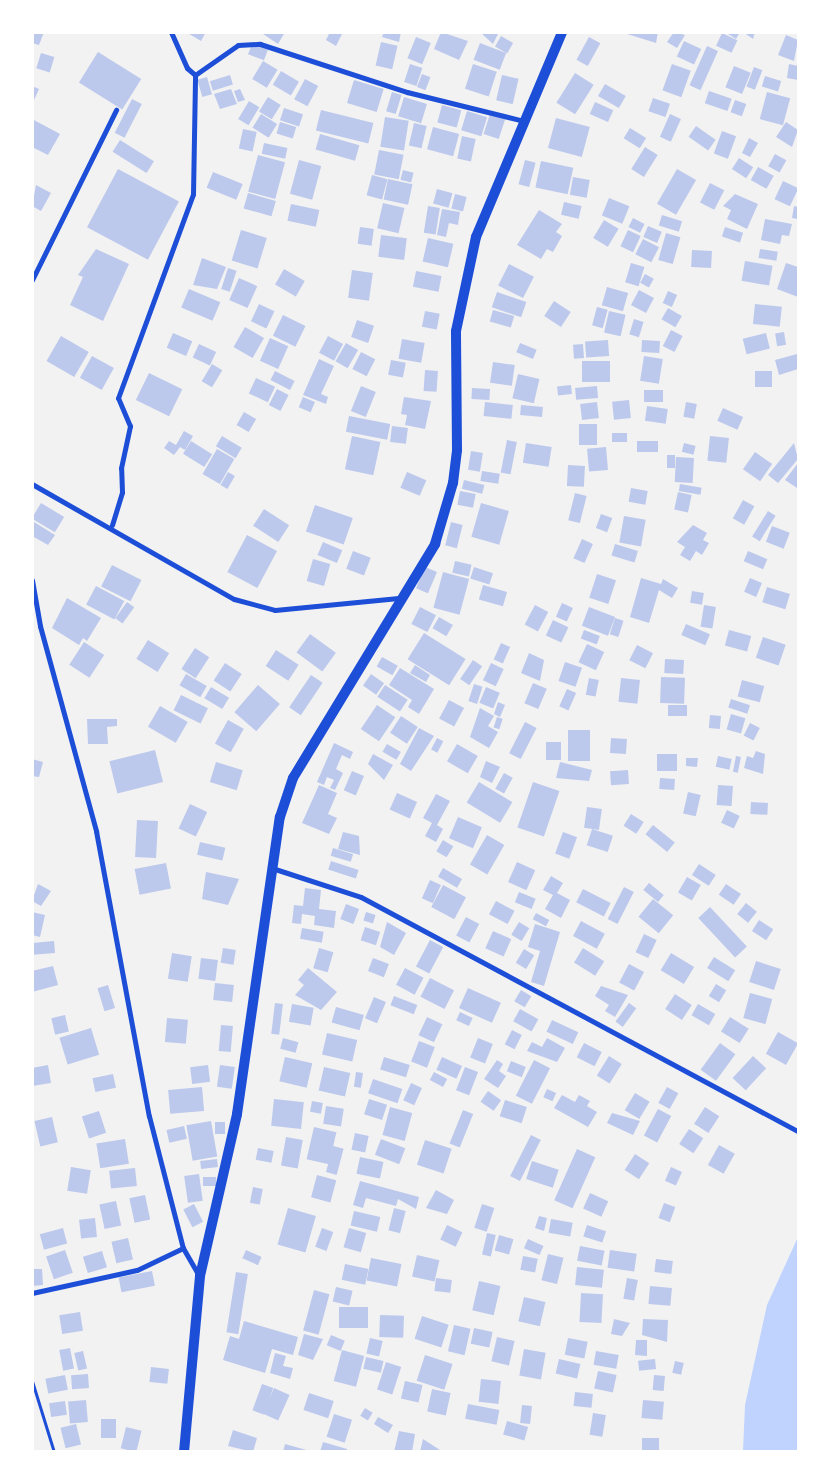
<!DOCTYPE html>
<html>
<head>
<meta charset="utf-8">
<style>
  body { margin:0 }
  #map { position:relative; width:831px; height:1484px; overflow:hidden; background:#f2f2f2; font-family:Montserrat,sans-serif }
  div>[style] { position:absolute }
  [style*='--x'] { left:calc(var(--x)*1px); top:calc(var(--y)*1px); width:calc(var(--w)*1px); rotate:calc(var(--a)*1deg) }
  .water>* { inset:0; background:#bfd3fe }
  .building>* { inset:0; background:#bdc9ec; transform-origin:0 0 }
  .path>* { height:3px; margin:-1.5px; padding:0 1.5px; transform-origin:1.5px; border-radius:1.5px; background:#1d4ed8 }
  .minor>* { height:5px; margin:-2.5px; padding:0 2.5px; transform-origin:2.5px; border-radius:2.5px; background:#1d4ed8 }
  .secondary>* { height:10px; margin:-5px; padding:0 5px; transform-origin:5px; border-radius:5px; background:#1d4ed8 }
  span { translate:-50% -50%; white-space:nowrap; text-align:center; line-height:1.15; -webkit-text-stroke:4px #fff; paint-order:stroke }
  .frame { position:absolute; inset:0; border:34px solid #fff; pointer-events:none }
</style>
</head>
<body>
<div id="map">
  <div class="water">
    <i style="clip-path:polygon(798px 1237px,798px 1451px,743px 1451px,745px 1405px,767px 1305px)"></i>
  </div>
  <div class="building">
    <i style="clip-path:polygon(32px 32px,44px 32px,39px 45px,32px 43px)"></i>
    <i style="clip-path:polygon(186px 32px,206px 32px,201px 41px)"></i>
    <i style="clip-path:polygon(260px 32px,285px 32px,278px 44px)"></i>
    <i style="clip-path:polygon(330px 32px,343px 32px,336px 46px,326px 40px)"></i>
    <i style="clip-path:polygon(384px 32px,401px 32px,399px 42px,382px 37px)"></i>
    <i style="clip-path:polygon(441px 32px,468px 41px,459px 60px,434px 49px)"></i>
    <i style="clip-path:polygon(480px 32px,499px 32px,493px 44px)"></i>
    <i style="clip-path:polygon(621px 32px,658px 32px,656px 43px)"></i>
    <i style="clip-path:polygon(674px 32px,685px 35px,677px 48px,667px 42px)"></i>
    <i style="clip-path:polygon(725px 32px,740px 32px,736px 39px)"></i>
    <i style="clip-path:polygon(743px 32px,755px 32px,753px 39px)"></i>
    <i style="left:722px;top:33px;width:17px;height:14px;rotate:25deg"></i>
    <i style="clip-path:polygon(786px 35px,798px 40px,794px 61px,778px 55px)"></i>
    <i style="left:501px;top:36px;width:14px;height:12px;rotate:30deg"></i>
    <i style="left:416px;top:37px;width:16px;height:23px;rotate:22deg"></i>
    <i style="left:589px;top:37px;width:13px;height:26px;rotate:29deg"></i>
    <i style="left:684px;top:41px;width:19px;height:17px;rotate:25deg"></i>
    <i style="left:381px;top:42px;width:17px;height:24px;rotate:13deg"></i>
    <i style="left:480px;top:43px;width:28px;height:18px;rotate:21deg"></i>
    <i style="left:252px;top:44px;width:17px;height:11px;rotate:21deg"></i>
    <i style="left:707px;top:46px;width:12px;height:43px;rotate:24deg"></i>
    <i style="left:98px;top:52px;width:51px;height:36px;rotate:32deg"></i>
    <i style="left:41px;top:53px;width:14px;height:16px;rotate:17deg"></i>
    <i style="left:263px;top:61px;width:17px;height:21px;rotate:31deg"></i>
    <i style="left:410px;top:64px;width:13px;height:19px;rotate:18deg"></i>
    <i style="left:473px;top:64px;width:25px;height:26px;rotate:18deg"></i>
    <i style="left:672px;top:64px;width:20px;height:28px;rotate:20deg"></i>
    <i style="clip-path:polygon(789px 64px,798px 66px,798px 80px,787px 78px)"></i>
    <i style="left:734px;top:66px;width:18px;height:23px;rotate:22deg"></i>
    <i style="left:754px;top:67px;width:9px;height:21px;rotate:21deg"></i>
    <i style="left:281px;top:71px;width:21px;height:16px;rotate:31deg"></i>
    <i style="left:575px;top:73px;width:22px;height:35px;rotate:32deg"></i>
    <i style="left:422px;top:74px;width:9px;height:14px;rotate:21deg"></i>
    <i style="left:230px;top:75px;width:10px;height:21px;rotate:73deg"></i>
    <i style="left:502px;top:75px;width:17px;height:26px;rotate:13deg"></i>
    <i style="left:765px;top:76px;width:17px;height:11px;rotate:17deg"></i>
    <i style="left:207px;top:77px;width:18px;height:10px;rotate:74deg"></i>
    <i style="left:305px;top:79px;width:15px;height:23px;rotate:28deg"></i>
    <i style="left:354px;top:80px;width:31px;height:24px;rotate:17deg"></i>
    <i style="left:605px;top:84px;width:24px;height:14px;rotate:30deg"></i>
    <i style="clip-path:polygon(32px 86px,39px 89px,34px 100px,32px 100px)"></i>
    <i style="clip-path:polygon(231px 89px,237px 104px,220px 109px,214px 94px)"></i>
    <i style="clip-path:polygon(240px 89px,245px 100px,238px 102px,234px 91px)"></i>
    <i style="left:709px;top:91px;width:24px;height:13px;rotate:19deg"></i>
    <i style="left:392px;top:92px;width:10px;height:20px;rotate:17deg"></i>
    <i style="left:767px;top:92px;width:24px;height:28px;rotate:15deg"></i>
    <i style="left:268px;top:97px;width:15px;height:17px;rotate:32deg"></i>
    <i style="left:404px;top:97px;width:24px;height:20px;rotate:17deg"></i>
    <i style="left:653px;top:98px;width:18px;height:14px;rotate:19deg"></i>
    <i style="left:132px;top:99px;width:11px;height:38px;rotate:27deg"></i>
    <i style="left:735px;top:100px;width:12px;height:13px;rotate:20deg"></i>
    <i style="left:249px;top:101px;width:12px;height:21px;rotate:31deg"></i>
    <i style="left:595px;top:102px;width:20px;height:13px;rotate:24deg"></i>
    <i style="left:442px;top:105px;width:20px;height:18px;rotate:15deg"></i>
    <i style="left:284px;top:108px;width:20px;height:13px;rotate:18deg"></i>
    <i style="left:321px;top:110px;width:54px;height:21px;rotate:14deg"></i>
    <i style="left:467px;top:111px;width:21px;height:20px;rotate:17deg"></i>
    <i style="left:261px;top:114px;width:19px;height:16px;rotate:32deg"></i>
    <i style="left:490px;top:114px;width:16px;height:21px;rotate:18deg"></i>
    <i style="left:670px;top:114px;width:12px;height:25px;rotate:24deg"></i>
    <i style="left:385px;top:117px;width:24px;height:30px;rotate:9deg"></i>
    <i style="left:556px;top:118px;width:35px;height:31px;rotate:15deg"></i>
    <i style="clip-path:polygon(32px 119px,60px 134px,48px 155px,32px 147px)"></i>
    <i style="left:280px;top:122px;width:17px;height:12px;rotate:17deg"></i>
    <i style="clip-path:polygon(786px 122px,798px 130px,792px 147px,776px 137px)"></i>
    <i style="left:414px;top:123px;width:13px;height:23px;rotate:13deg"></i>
    <i style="left:696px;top:126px;width:24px;height:13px;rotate:35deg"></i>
    <i style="left:433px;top:127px;width:27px;height:23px;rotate:15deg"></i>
    <i style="left:630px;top:128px;width:19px;height:12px;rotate:32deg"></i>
    <i style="left:243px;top:129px;width:14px;height:20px;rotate:12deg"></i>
    <i style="left:722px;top:131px;width:15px;height:24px;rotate:20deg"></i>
    <i style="left:320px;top:134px;width:41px;height:16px;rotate:16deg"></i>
    <i style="left:462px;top:136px;width:14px;height:23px;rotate:12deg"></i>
    <i style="clip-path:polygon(749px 138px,758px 143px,750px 157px,742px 153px)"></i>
    <i style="left:120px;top:140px;width:40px;height:14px;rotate:32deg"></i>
    <i style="left:264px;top:143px;width:24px;height:11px;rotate:12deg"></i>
    <i style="left:645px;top:147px;width:15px;height:26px;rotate:32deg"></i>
    <i style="left:379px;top:150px;width:25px;height:25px;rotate:11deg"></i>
    <i style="left:775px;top:154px;width:13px;height:14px;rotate:29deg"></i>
    <i style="left:258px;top:155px;width:28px;height:38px;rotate:15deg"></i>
    <i style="left:739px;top:158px;width:17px;height:13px;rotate:33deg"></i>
    <i style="left:299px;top:160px;width:23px;height:35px;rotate:15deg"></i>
    <i style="left:525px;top:160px;width:11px;height:25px;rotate:15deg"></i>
    <i style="left:541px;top:161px;width:33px;height:27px;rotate:12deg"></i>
    <i style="left:758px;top:167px;width:18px;height:15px;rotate:29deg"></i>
    <i style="left:118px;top:169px;width:69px;height:66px;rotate:28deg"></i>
    <i style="left:677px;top:169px;width:22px;height:40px;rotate:30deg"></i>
    <i style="left:403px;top:170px;width:11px;height:10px;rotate:15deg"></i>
    <i style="left:213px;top:172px;width:32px;height:17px;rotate:22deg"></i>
    <i style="left:372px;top:175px;width:16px;height:21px;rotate:15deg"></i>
    <i style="left:573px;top:177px;width:17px;height:18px;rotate:10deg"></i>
    <i style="left:388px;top:179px;width:25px;height:21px;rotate:12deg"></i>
    <i style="left:783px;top:181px;width:17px;height:20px;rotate:25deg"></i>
    <i style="left:710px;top:183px;width:16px;height:22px;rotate:27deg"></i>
    <i style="clip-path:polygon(36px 185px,51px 193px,41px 211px,32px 206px)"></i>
    <i style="left:437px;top:189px;width:16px;height:15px;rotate:15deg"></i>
    <i style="left:248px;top:193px;width:29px;height:16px;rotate:16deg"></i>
    <i style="left:455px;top:194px;width:12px;height:15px;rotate:14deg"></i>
    <i style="clip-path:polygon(735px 194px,758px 204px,747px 229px,727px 219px,731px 210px,723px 206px)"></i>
    <i style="left:609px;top:198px;width:22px;height:19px;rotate:22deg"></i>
    <i style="left:564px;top:202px;width:18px;height:13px;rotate:13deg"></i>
    <i style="left:383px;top:203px;width:22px;height:26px;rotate:13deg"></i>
    <i style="left:291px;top:204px;width:29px;height:17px;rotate:12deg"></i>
    <i style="left:428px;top:206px;width:12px;height:27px;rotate:9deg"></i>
    <i style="clip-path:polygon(794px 206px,798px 207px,798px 219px,792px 218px)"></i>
    <i style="clip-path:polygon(442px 209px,460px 212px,458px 225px,449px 223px,446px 237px,437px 235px)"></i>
    <i style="clip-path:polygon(539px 210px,562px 224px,556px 232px,562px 236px,553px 252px,547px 249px,541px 259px,517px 245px)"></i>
    <i style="left:662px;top:215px;width:21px;height:11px;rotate:17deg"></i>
    <i style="left:633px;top:218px;width:13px;height:10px;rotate:27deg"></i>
    <i style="clip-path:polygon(765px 219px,792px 224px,789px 236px,782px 235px,780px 244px,761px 240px)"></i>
    <i style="left:604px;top:220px;width:17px;height:21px;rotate:31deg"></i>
    <i style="left:648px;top:226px;width:15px;height:12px;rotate:23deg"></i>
    <i style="left:360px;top:227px;width:14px;height:17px;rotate:8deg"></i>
    <i style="left:725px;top:227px;width:19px;height:10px;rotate:18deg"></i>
    <i style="left:241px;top:230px;width:27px;height:32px;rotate:17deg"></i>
    <i style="left:628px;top:230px;width:14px;height:18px;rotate:25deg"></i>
    <i style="left:666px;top:233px;width:15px;height:28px;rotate:16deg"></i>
    <i style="left:381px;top:235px;width:26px;height:22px;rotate:7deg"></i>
    <i style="left:428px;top:238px;width:26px;height:24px;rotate:13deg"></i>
    <i style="left:643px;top:239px;width:18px;height:17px;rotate:27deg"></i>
    <i style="clip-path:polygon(96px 249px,129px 264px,103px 321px,70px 305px,83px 277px,78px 275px)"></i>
    <i style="left:760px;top:249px;width:18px;height:9px;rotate:9deg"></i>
    <i style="left:692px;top:250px;width:20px;height:17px;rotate:3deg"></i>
    <i style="clip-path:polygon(202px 258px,226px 267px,217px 289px,193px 285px)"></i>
    <i style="left:745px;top:261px;width:28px;height:20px;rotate:10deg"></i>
    <i style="left:631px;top:263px;width:14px;height:20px;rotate:17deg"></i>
    <i style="clip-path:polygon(786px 263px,798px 267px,798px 297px,777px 289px)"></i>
    <i style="left:509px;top:264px;width:28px;height:24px;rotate:27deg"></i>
    <i style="left:228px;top:268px;width:9px;height:22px;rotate:18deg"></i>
    <i style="left:284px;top:269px;width:24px;height:18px;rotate:30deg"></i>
    <i style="left:352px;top:270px;width:21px;height:28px;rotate:8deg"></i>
    <i style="left:416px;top:271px;width:26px;height:16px;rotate:11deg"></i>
    <i style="left:645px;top:274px;width:10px;height:10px;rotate:29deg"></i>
    <i style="left:239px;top:278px;width:20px;height:24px;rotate:24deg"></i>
    <i style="left:607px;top:287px;width:22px;height:19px;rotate:16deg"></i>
    <i style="left:189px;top:289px;width:34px;height:20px;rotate:23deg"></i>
    <i style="left:639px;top:290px;width:17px;height:17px;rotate:28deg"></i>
    <i style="left:668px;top:291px;width:10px;height:13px;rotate:24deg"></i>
    <i style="left:497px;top:292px;width:31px;height:16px;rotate:19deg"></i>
    <i style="left:554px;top:301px;width:20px;height:18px;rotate:33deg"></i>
    <i style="left:259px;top:304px;width:17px;height:19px;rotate:25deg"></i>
    <i style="left:755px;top:304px;width:27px;height:20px;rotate:6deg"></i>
    <i style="left:597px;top:307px;width:11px;height:19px;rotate:15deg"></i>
    <i style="left:668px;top:308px;width:16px;height:13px;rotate:30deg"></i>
    <i style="left:493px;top:310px;width:22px;height:12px;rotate:16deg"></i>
    <i style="left:425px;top:311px;width:15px;height:16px;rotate:11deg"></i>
    <i style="left:609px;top:311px;width:17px;height:22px;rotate:13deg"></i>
    <i style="left:283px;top:315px;width:25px;height:23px;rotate:26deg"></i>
    <i style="left:634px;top:319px;width:10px;height:16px;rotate:17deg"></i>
    <i style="left:357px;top:320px;width:18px;height:18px;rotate:19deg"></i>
    <i style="left:245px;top:327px;width:22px;height:23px;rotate:30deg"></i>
    <i style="left:671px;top:330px;width:13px;height:18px;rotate:27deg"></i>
    <i style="left:784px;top:332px;width:13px;height:9px;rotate:81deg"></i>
    <i style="left:173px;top:333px;width:21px;height:16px;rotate:23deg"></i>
    <i style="left:766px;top:333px;width:16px;height:24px;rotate:76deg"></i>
    <i style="left:61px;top:336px;width:32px;height:29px;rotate:30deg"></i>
    <i style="left:328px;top:336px;width:17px;height:19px;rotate:28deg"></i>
    <i style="left:270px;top:338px;width:20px;height:25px;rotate:24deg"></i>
    <i style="left:402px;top:339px;width:23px;height:20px;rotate:10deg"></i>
    <i style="left:608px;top:340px;width:16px;height:23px;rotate:86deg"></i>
    <i style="left:642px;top:340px;width:18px;height:12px;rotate:3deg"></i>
    <i style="left:346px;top:343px;width:14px;height:21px;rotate:30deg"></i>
    <i style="left:520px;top:343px;width:18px;height:10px;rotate:22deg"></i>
    <i style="left:199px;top:344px;width:19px;height:15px;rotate:25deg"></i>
    <i style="left:583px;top:344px;width:14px;height:10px;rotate:86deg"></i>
    <i style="left:361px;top:352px;width:16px;height:19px;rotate:27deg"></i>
    <i style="clip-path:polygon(797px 354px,798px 369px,779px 375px,775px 360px)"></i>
    <i style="left:92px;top:356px;width:25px;height:25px;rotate:29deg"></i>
    <i style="left:644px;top:356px;width:19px;height:25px;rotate:9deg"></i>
    <i style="clip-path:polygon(319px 359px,334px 366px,321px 394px,328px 397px,326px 404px,303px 395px)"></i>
    <i style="left:391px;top:360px;width:15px;height:15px;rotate:11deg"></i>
    <i style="left:582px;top:361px;width:28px;height:21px"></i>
    <i style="left:493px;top:362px;width:22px;height:21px;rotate:8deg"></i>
    <i style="left:212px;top:364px;width:12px;height:20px;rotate:31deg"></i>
    <i style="left:425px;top:370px;width:13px;height:21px;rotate:4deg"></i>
    <i style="left:275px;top:371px;width:22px;height:10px;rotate:27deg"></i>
    <i style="left:755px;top:371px;width:17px;height:16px"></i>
    <i style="left:149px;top:373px;width:37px;height:30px;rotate:26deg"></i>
    <i style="left:518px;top:374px;width:22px;height:25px;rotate:13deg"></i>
    <i style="left:256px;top:378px;width:21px;height:17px;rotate:25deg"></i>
    <i style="left:571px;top:385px;width:9px;height:14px;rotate:84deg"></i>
    <i style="left:361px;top:386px;width:16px;height:27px;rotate:22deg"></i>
    <i style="left:597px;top:386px;width:12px;height:22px;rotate:85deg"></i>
    <i style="left:472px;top:388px;width:18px;height:11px;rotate:3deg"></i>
    <i style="left:277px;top:389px;width:13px;height:18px;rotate:27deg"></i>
    <i style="left:644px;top:390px;width:19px;height:12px"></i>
    <i style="left:303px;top:397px;width:13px;height:11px;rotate:23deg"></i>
    <i style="clip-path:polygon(404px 397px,431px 401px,425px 429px,405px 425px,407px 415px,401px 414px)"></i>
    <i style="left:629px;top:400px;width:18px;height:17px;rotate:84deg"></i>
    <i style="left:485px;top:402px;width:28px;height:14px;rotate:6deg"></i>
    <i style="left:597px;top:402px;width:16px;height:17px;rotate:83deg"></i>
    <i style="left:686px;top:402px;width:11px;height:15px;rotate:10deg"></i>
    <i style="left:521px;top:405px;width:22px;height:10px;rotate:5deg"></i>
    <i style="left:647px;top:406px;width:21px;height:15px;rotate:8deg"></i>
    <i style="left:723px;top:408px;width:22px;height:14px;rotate:24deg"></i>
    <i style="left:244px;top:412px;width:14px;height:15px;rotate:30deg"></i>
    <i style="left:349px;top:416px;width:42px;height:16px;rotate:11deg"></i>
    <i style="left:579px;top:424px;width:18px;height:21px"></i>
    <i style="left:392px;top:426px;width:16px;height:16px;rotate:7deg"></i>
    <i style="clip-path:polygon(184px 431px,193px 436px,185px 450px,180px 447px,174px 455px,164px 448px,169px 441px,176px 445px)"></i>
    <i style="left:612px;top:433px;width:15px;height:9px"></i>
    <i style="left:222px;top:436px;width:23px;height:12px;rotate:31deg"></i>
    <i style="left:352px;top:436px;width:29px;height:34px;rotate:12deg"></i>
    <i style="left:710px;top:436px;width:19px;height:25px;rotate:6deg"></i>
    <i style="left:507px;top:440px;width:10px;height:33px;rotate:11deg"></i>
    <i style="left:191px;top:441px;width:25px;height:15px;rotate:32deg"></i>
    <i style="left:637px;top:441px;width:21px;height:11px"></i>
    <i style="left:526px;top:443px;width:26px;height:20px;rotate:9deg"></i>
    <i style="left:684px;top:443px;width:12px;height:9px;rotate:14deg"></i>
    <i style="clip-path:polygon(794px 443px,798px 459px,778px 483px,768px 475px)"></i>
    <i style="left:606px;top:447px;width:23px;height:19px;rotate:85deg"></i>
    <i style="left:217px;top:449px;width:20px;height:29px;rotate:30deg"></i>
    <i style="left:471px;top:451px;width:12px;height:19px;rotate:9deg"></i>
    <i style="left:755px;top:452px;width:21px;height:21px;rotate:35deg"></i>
    <i style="left:667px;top:455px;width:8px;height:13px"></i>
    <i style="left:676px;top:457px;width:18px;height:25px;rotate:3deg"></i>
    <i style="clip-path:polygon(798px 463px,798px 486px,797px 488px,785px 480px)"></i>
    <i style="left:568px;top:465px;width:17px;height:21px;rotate:3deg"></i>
    <i style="left:482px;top:471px;width:18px;height:10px;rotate:9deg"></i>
    <i style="left:228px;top:472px;width:8px;height:15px;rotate:30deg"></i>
    <i style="left:407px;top:472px;width:21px;height:17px;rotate:23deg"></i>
    <i style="left:464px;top:480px;width:21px;height:9px;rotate:14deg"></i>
    <i style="left:680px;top:484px;width:22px;height:7px;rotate:10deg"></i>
    <i style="left:631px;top:488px;width:17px;height:14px;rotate:10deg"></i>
    <i style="left:460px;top:491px;width:16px;height:14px;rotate:11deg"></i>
    <i style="left:678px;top:492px;width:14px;height:18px;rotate:12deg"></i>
    <i style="left:575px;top:493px;width:12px;height:28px;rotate:14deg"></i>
    <i style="left:743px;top:500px;width:13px;height:21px;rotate:29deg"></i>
    <i style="left:41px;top:503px;width:27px;height:18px;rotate:31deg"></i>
    <i style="left:481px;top:503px;width:29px;height:35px;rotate:16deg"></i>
    <i style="left:315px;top:505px;width:40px;height:28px;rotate:19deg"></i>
    <i style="left:264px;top:509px;width:30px;height:20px;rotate:33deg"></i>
    <i style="left:768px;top:511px;width:9px;height:30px;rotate:32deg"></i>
    <i style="left:601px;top:514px;width:12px;height:15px;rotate:20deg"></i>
    <i style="left:624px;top:516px;width:22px;height:27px;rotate:10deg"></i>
    <i style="clip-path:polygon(34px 522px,55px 535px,48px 545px,32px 536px)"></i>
    <i style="left:451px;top:522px;width:12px;height:24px;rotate:14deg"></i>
    <i style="clip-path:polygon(693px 525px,707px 533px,703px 540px,709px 543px,702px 555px,696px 551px,690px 561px,680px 555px,685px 547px,677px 542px)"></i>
    <i style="left:772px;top:526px;width:19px;height:17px;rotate:21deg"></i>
    <i style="left:247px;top:535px;width:34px;height:42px;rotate:28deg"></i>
    <i style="left:582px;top:539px;width:12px;height:21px;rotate:24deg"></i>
    <i style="left:323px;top:542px;width:21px;height:14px;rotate:23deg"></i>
    <i style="left:615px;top:544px;width:24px;height:12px;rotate:17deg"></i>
    <i style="left:353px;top:551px;width:19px;height:19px;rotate:21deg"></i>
    <i style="left:748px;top:551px;width:21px;height:11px;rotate:23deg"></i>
    <i style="left:313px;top:559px;width:18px;height:23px;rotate:16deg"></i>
    <i style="left:455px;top:561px;width:17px;height:12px;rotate:13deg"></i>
    <i style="left:112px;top:565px;width:33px;height:24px;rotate:27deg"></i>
    <i style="left:425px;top:567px;width:13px;height:23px;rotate:23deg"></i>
    <i style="left:474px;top:567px;width:20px;height:12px;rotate:18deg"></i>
    <i style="left:443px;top:572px;width:27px;height:37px;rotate:15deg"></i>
    <i style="left:597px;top:574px;width:20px;height:25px;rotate:18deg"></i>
    <i style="clip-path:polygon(641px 578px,661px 584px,663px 579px,678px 588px,672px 598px,659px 590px,649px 623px,630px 617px)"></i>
    <i style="left:750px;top:578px;width:13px;height:15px;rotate:23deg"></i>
    <i style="left:483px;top:585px;width:25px;height:15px;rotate:16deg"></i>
    <i style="left:96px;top:586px;width:32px;height:21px;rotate:28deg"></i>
    <i style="left:767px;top:587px;width:24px;height:16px;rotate:17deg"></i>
    <i style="left:692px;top:591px;width:12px;height:12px;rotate:9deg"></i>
    <i style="clip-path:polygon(67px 598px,101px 618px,87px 641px,83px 638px,79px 645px,52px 628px)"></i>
    <i style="left:127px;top:602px;width:9px;height:20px;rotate:36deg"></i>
    <i style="left:562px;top:603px;width:12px;height:15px;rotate:24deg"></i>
    <i style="left:535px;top:605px;width:15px;height:22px;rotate:28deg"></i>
    <i style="left:704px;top:605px;width:12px;height:22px;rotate:9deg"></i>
    <i style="left:420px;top:607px;width:18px;height:19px;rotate:27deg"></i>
    <i style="left:589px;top:607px;width:28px;height:20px;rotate:21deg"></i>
    <i style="left:439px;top:617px;width:16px;height:13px;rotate:30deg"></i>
    <i style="left:615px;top:618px;width:9px;height:17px;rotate:18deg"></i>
    <i style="left:553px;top:620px;width:17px;height:17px;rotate:25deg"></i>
    <i style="left:686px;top:624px;width:26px;height:12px;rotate:23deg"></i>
    <i style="left:584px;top:630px;width:17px;height:9px;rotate:21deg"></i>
    <i style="left:729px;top:630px;width:23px;height:16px;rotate:15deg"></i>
    <i style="left:424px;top:633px;width:49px;height:31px;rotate:32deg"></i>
    <i style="left:310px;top:634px;width:32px;height:23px;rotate:36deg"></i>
    <i style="left:763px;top:637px;width:24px;height:22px;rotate:19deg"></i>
    <i style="left:148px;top:640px;width:25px;height:22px;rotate:32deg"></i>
    <i style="left:84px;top:642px;width:24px;height:27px;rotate:33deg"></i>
    <i style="left:501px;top:643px;width:10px;height:18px;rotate:24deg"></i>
    <i style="left:587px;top:644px;width:19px;height:20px;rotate:25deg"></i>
    <i style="left:637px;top:645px;width:18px;height:17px;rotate:27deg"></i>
    <i style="left:195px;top:648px;width:17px;height:25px;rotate:33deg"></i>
    <i style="left:276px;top:650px;width:27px;height:19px;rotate:33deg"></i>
    <i style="clip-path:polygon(529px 653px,544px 660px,540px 681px,521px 673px)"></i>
    <i style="left:382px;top:657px;width:18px;height:11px;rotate:29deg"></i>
    <i style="left:665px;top:659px;width:19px;height:14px;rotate:3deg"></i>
    <i style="left:473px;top:660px;width:11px;height:23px;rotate:34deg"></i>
    <i style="left:565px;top:662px;width:18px;height:20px;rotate:19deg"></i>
    <i style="left:225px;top:663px;width:20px;height:21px;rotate:33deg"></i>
    <i style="left:491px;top:663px;width:14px;height:19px;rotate:25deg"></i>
    <i style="clip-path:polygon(415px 665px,430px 675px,426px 682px,410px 673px)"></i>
    <i style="clip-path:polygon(400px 668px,434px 689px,419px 714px,408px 707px,412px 700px,389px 685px)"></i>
    <i style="left:186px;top:674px;width:24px;height:13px;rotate:30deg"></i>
    <i style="left:371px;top:674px;width:16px;height:14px;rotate:35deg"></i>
    <i style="left:311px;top:675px;width:14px;height:39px;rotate:34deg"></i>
    <i style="left:661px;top:677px;width:24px;height:26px;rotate:2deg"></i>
    <i style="left:589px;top:678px;width:10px;height:17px;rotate:11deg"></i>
    <i style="left:621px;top:678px;width:19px;height:24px;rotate:6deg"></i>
    <i style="left:742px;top:680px;width:23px;height:17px;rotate:15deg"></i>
    <i style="left:533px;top:683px;width:15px;height:22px;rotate:23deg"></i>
    <i style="left:474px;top:684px;width:9px;height:18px;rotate:18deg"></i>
    <i style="left:258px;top:685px;width:29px;height:36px;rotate:41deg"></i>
    <i style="left:385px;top:685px;width:27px;height:14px;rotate:33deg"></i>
    <i style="left:211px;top:687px;width:21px;height:13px;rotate:31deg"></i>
    <i style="left:486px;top:687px;width:15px;height:17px;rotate:23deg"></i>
    <i style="left:567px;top:689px;width:10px;height:19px;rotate:24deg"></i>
    <i style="left:181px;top:695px;width:30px;height:17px;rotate:26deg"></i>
    <i style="left:731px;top:699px;width:20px;height:9px;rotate:18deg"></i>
    <i style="left:449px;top:700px;width:17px;height:21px;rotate:28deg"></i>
    <i style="clip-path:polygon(498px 702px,505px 705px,500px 717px,494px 714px)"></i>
    <i style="left:377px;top:705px;width:22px;height:29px;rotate:34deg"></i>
    <i style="left:668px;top:705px;width:19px;height:11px"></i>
    <i style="left:160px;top:706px;width:32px;height:24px;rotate:30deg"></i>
    <i style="clip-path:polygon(480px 708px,494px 716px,488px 726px,498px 732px,489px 748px,470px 737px)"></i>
    <i style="left:731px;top:714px;width:15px;height:16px;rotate:16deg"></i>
    <i style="left:710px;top:715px;width:11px;height:13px;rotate:5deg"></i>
    <i style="left:401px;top:716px;width:20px;height:20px;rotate:33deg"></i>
    <i style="left:497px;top:717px;width:6px;height:11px;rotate:18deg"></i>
    <i style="clip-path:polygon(87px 719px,117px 719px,117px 726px,107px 727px,108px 744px,88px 744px)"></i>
    <i style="left:228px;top:720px;width:18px;height:27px;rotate:29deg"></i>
    <i style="left:525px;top:722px;width:13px;height:35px;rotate:27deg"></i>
    <i style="left:750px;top:723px;width:11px;height:14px;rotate:27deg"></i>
    <i style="clip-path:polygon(419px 728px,434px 736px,411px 771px,400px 764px)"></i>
    <i style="left:568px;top:730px;width:22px;height:31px"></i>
    <i style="left:437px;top:738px;width:7px;height:13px;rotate:27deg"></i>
    <i style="left:611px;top:738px;width:16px;height:15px;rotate:4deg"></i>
    <i style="left:546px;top:742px;width:15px;height:18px"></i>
    <i style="clip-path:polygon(334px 743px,353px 752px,350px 759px,342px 755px,336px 769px,343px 773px,335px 790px,330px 788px,334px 780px,327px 777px,324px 785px,317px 782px)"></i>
    <i style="left:387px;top:744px;width:16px;height:9px;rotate:30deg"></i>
    <i style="left:457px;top:744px;width:24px;height:20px;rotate:30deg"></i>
    <i style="left:155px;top:750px;width:33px;height:47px;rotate:76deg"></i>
    <i style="clip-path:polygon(756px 751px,765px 754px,763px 774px,744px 768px,747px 756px,753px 758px)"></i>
    <i style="clip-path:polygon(373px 754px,393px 765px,384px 780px,368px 764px)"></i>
    <i style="left:657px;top:754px;width:20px;height:17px"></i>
    <i style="left:718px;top:756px;width:14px;height:11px;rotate:12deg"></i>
    <i style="left:736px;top:756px;width:5px;height:16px;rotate:11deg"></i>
    <i style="clip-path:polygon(686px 758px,698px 758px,697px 767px,686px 766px)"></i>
    <i style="clip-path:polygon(32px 759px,43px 762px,39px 777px,32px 776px)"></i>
    <i style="clip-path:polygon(486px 761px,500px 767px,492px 783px,480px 777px)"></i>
    <i style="left:216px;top:762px;width:28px;height:21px;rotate:17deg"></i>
    <i style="clip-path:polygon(560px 762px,592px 770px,589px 781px,556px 778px)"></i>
    <i style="left:628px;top:770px;width:14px;height:18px;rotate:86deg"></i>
    <i style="left:352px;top:771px;width:13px;height:21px;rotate:23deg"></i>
    <i style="left:504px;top:773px;width:10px;height:18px;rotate:29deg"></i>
    <i style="left:660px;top:778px;width:15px;height:11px;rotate:4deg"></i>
    <i style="left:479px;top:782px;width:39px;height:24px;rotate:31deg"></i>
    <i style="left:533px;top:782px;width:28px;height:48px;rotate:19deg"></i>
    <i style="clip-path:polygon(319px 785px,337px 793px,328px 814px,337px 818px,329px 834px,302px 823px)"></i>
    <i style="left:718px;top:785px;width:15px;height:20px;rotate:4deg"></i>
    <i style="left:688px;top:792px;width:13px;height:22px;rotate:13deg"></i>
    <i style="left:397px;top:793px;width:22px;height:18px;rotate:24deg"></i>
    <i style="clip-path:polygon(436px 794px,450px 801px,437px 825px,443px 829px,436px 842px,425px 836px,432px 823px,423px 818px)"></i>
    <i style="left:751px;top:802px;width:17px;height:12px;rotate:3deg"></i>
    <i style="left:190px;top:804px;width:19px;height:27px;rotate:25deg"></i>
    <i style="left:587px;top:807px;width:15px;height:21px;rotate:8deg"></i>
    <i style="left:727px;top:810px;width:14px;height:14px;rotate:25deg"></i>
    <i style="left:631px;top:814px;width:15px;height:14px;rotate:32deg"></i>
    <i style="left:458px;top:817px;width:26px;height:23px;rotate:23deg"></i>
    <i style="left:137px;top:820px;width:21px;height:37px;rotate:3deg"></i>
    <i style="left:653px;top:825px;width:28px;height:12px;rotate:39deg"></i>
    <i style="left:592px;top:829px;width:22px;height:17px;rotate:18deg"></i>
    <i style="clip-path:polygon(343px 832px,359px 836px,360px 855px,338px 849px)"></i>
    <i style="left:563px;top:832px;width:15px;height:23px;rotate:20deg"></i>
    <i style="left:487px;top:835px;width:20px;height:34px;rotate:30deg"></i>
    <i style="left:443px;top:840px;width:12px;height:13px;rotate:31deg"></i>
    <i style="left:200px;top:842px;width:26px;height:13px;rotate:13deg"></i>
    <i style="left:333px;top:848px;width:21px;height:8px;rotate:17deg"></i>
    <i style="left:331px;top:861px;width:29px;height:9px;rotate:18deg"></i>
    <i style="left:517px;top:862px;width:20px;height:22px;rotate:24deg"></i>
    <i style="left:166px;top:863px;width:26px;height:32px;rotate:79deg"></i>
    <i style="left:699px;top:864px;width:20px;height:13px;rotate:33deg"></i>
    <i style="left:443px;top:868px;width:22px;height:10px;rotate:30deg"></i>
    <i style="clip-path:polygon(206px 872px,239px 879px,228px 905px,202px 899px)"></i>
    <i style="clip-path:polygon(551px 876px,563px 883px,557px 893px,570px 900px,561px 918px,545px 909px,553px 895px,543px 890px)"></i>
    <i style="left:687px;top:877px;width:16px;height:18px;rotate:30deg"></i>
    <i style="left:430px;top:880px;width:12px;height:20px;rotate:24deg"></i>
    <i style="left:649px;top:883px;width:19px;height:9px;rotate:39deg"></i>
    <i style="clip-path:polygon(38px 884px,51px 891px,41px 906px,32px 901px)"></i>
    <i style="left:726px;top:884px;width:18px;height:13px;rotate:34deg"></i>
    <i style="left:443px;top:885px;width:26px;height:25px;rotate:28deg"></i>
    <i style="left:624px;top:887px;width:11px;height:36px;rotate:27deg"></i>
    <i style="clip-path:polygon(305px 888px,321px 890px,319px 909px,336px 911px,334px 928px,314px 925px,315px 916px,302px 914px,301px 924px,292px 923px,294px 905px,303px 906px)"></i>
    <i style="left:583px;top:889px;width:31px;height:15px;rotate:27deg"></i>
    <i style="left:519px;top:892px;width:18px;height:11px;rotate:22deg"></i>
    <i style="left:653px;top:899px;width:26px;height:23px;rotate:39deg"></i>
    <i style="left:496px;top:901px;width:21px;height:15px;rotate:28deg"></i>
    <i style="left:746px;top:903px;width:14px;height:14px;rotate:39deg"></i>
    <i style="left:346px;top:904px;width:14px;height:16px;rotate:21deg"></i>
    <i style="left:710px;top:907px;width:54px;height:16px;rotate:47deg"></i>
    <i style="clip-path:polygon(32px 912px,45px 915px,40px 937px,32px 935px)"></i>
    <i style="left:366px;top:912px;width:10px;height:9px;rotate:17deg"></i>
    <i style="left:536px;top:913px;width:15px;height:7px;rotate:28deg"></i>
    <i style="left:466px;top:917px;width:15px;height:21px;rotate:28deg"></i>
    <i style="left:759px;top:920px;width:17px;height:13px;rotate:33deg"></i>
    <i style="left:581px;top:921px;width:27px;height:17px;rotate:28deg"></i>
    <i style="clip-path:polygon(387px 922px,406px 933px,394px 955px,380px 947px)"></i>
    <i style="left:519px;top:922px;width:12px;height:15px;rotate:31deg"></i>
    <i style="clip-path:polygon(535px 924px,560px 932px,544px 986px,531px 982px,540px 951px,528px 947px)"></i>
    <i style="left:365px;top:927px;width:16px;height:14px;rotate:18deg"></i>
    <i style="left:302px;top:928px;width:22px;height:11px;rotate:10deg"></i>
    <i style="left:493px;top:931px;width:20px;height:19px;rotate:24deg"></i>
    <i style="left:644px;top:934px;width:14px;height:20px;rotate:25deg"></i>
    <i style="left:430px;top:940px;width:15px;height:30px;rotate:28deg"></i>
    <i style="left:54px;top:941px;width:12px;height:22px;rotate:85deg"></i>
    <i style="left:223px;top:948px;width:13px;height:15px;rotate:9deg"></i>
    <i style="left:319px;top:948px;width:15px;height:21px;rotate:16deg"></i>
    <i style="left:583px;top:948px;width:25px;height:17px;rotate:32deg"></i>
    <i style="left:524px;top:949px;width:12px;height:16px;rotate:31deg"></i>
    <i style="left:172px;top:953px;width:20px;height:26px;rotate:9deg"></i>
    <i style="left:671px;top:953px;width:27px;height:20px;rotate:31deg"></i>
    <i style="left:714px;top:957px;width:25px;height:13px;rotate:32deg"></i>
    <i style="left:201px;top:958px;width:17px;height:21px;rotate:7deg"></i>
    <i style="left:373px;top:958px;width:17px;height:14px;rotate:21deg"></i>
    <i style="left:756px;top:961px;width:26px;height:22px;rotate:18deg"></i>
    <i style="left:629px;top:964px;width:17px;height:21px;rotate:28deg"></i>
    <i style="clip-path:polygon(53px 966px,58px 985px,32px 992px,32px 971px)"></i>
    <i style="clip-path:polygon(308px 968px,337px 992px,321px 1010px,295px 995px,304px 985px,298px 980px)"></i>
    <i style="left:405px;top:968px;width:21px;height:19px;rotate:28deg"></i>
    <i style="left:430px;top:978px;width:27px;height:21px;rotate:27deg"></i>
    <i style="left:215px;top:983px;width:19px;height:17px;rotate:6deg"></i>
    <i style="left:716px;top:984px;width:12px;height:14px;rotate:31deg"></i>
    <i style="left:108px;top:985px;width:24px;height:11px;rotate:73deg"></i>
    <i style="clip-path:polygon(601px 986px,628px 995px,615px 1017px,605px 1011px,609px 1005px,595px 996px)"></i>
    <i style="left:468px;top:988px;width:36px;height:22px;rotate:24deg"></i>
    <i style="left:521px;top:990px;width:12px;height:13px;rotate:31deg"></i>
    <i style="left:750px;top:993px;width:23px;height:26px;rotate:15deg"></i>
    <i style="left:675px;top:994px;width:20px;height:18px;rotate:33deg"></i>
    <i style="left:394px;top:996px;width:25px;height:10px;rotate:21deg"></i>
    <i style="left:374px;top:997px;width:13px;height:23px;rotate:23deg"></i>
    <i style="left:275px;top:1003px;width:8px;height:31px;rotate:7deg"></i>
    <i style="left:629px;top:1003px;width:9px;height:23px;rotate:36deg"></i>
    <i style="left:292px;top:1004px;width:22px;height:18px;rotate:10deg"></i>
    <i style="left:698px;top:1004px;width:20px;height:13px;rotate:30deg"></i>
    <i style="left:336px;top:1007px;width:29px;height:16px;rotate:16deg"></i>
    <i style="left:520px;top:1009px;width:21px;height:14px;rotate:29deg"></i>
    <i style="left:460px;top:1012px;width:14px;height:9px;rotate:25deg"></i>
    <i style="left:65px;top:1015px;width:17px;height:14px;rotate:77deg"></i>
    <i style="left:427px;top:1017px;width:17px;height:20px;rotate:25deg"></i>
    <i style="left:730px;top:1017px;width:22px;height:17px;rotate:32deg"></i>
    <i style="left:167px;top:1018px;width:21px;height:24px;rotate:5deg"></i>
    <i style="left:552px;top:1020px;width:29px;height:13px;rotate:25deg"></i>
    <i style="left:221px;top:1025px;width:12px;height:26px;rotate:5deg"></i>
    <i style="left:91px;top:1028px;width:28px;height:33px;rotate:73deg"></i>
    <i style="left:512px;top:1030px;width:11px;height:16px;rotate:27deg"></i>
    <i style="left:778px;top:1032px;width:23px;height:25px;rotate:29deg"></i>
    <i style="left:327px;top:1033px;width:31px;height:22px;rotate:13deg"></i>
    <i style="left:283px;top:1038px;width:16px;height:11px;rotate:15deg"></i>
    <i style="left:478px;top:1038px;width:16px;height:21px;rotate:22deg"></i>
    <i style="clip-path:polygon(547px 1038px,565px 1048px,557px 1062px,527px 1051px,532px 1042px,542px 1047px)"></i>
    <i style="left:419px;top:1041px;width:17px;height:22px;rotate:21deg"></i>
    <i style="left:584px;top:1043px;width:20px;height:16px;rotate:27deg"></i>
    <i style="left:720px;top:1043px;width:19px;height:33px;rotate:36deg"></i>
    <i style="left:609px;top:1056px;width:15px;height:23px;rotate:32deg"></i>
    <i style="left:753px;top:1056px;width:18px;height:30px;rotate:43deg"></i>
    <i style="left:285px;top:1057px;width:28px;height:25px;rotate:13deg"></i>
    <i style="left:384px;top:1057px;width:27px;height:13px;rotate:17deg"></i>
    <i style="left:442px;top:1057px;width:22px;height:14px;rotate:24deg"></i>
    <i style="clip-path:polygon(497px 1060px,503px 1064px,499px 1071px,506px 1076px,498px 1088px,484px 1079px)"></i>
    <i style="left:534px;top:1060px;width:18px;height:40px;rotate:27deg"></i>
    <i style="left:511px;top:1061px;width:16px;height:11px;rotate:22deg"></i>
    <i style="clip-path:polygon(48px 1065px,51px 1083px,32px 1086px,32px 1068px)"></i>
    <i style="left:208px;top:1065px;width:17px;height:18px;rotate:83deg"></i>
    <i style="left:220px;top:1065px;width:15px;height:22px;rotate:8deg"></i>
    <i style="left:324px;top:1067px;width:27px;height:24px;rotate:13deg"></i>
    <i style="left:465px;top:1067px;width:14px;height:25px;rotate:21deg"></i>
    <i style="left:356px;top:1072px;width:7px;height:15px;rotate:8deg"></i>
    <i style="left:434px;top:1072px;width:15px;height:9px;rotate:28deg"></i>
    <i style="left:113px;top:1074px;width:14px;height:21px;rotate:78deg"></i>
    <i style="left:373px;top:1079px;width:31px;height:15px;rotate:19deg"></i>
    <i style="left:411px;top:1083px;width:12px;height:19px;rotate:24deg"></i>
    <i style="left:202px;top:1087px;width:24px;height:34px;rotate:85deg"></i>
    <i style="left:667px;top:1087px;width:13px;height:18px;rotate:29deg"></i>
    <i style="left:547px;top:1089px;width:10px;height:9px;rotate:24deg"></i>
    <i style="left:488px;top:1091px;width:16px;height:13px;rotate:35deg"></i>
    <i style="left:635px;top:1093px;width:17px;height:20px;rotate:31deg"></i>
    <i style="clip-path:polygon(562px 1095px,575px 1102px,579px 1095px,590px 1101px,587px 1106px,597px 1112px,588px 1127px,554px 1108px)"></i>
    <i style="left:274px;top:1099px;width:30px;height:27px;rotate:6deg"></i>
    <i style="left:369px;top:1099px;width:19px;height:16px;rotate:18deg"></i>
    <i style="left:505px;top:1100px;width:23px;height:17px;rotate:18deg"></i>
    <i style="left:312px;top:1101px;width:11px;height:11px;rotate:10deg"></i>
    <i style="left:326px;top:1106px;width:18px;height:18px;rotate:9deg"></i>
    <i style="left:390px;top:1107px;width:23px;height:29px;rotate:15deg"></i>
    <i style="left:705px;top:1107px;width:17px;height:20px;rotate:33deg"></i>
    <i style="left:658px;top:1109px;width:15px;height:30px;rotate:28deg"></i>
    <i style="left:463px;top:1110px;width:11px;height:36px;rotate:22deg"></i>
    <i style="left:99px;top:1111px;width:23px;height:18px;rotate:72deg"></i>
    <i style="clip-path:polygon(612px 1113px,640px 1121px,633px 1135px,607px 1123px)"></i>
    <i style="left:52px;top:1117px;width:26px;height:18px;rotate:77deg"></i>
    <i style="left:211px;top:1121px;width:36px;height:25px;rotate:80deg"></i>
    <i style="left:215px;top:1122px;width:10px;height:12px"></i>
    <i style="left:184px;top:1126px;width:13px;height:18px;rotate:77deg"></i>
    <i style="left:314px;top:1127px;width:23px;height:33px;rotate:13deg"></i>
    <i style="left:689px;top:1129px;width:17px;height:18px;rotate:33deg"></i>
    <i style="left:355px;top:1133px;width:14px;height:17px;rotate:12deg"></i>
    <i style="left:531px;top:1135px;width:11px;height:46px;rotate:27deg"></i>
    <i style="left:286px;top:1137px;width:17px;height:29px;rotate:10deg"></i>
    <i style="left:125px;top:1139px;width:25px;height:29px;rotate:81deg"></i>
    <i style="left:381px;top:1139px;width:26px;height:17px;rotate:21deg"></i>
    <i style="left:425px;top:1140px;width:28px;height:26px;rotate:18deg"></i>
    <i style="left:719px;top:1145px;width:18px;height:23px;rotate:29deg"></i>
    <i style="left:333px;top:1146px;width:11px;height:27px;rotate:15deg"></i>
    <i style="left:258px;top:1148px;width:16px;height:12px;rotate:11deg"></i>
    <i style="left:577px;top:1149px;width:20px;height:56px;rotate:24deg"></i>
    <i style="left:635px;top:1154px;width:17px;height:19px;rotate:33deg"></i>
    <i style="left:360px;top:1157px;width:24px;height:17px;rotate:12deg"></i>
    <i style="left:217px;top:1159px;width:8px;height:17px;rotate:83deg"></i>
    <i style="left:532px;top:1161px;width:28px;height:19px;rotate:18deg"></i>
    <i style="left:71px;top:1167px;width:20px;height:24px;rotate:9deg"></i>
    <i style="left:671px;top:1167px;width:12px;height:15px;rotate:24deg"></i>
    <i style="left:135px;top:1168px;width:18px;height:26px;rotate:84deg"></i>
    <i style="left:199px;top:1174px;width:27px;height:15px;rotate:82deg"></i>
    <i style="left:317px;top:1175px;width:20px;height:23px;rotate:15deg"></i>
    <i style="left:203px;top:1177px;width:13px;height:9px"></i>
    <i style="clip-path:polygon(360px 1181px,419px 1197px,416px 1209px,398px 1199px,396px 1206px,366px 1198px,363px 1208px,353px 1205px)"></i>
    <i style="left:253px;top:1187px;width:10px;height:16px;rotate:11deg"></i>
    <i style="clip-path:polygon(436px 1190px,454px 1200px,447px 1214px,426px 1208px)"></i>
    <i style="left:590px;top:1193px;width:20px;height:17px;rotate:24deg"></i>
    <i style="left:145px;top:1195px;width:25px;height:16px;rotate:78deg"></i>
    <i style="left:116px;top:1201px;width:25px;height:17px;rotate:78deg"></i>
    <i style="left:664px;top:1203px;width:12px;height:16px;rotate:20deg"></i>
    <i style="left:194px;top:1204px;width:20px;height:12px;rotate:63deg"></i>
    <i style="left:482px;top:1204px;width:13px;height:25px;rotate:18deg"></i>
    <i style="left:288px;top:1208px;width:29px;height:38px;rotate:16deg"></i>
    <i style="left:394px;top:1208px;width:12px;height:23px;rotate:14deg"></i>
    <i style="left:354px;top:1211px;width:27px;height:15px;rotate:13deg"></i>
    <i style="clip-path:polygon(539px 1216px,547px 1218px,544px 1231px,535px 1228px)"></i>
    <i style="left:95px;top:1218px;width:19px;height:16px;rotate:84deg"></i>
    <i style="left:551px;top:1219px;width:22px;height:14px;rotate:10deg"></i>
    <i style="left:447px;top:1225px;width:17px;height:16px;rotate:25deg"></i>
    <i style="left:587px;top:1225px;width:20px;height:12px;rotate:18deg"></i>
    <i style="left:63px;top:1228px;width:16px;height:24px;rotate:75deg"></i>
    <i style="left:322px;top:1228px;width:12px;height:20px;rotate:20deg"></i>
    <i style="left:349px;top:1228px;width:18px;height:20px;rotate:16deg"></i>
    <i style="left:487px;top:1233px;width:9px;height:22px;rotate:13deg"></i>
    <i style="left:499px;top:1235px;width:15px;height:16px;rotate:16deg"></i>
    <i style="left:128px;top:1238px;width:22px;height:17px;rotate:77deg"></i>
    <i style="left:528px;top:1239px;width:17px;height:10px;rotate:24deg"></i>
    <i style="left:580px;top:1246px;width:25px;height:15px;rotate:11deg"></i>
    <i style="left:65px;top:1250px;width:24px;height:20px;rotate:71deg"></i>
    <i style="left:246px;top:1250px;width:17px;height:9px;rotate:24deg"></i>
    <i style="left:610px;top:1250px;width:27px;height:18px;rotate:8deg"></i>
    <i style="left:102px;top:1251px;width:17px;height:20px;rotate:73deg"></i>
    <i style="left:548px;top:1254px;width:16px;height:27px;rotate:14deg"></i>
    <i style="left:417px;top:1255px;width:23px;height:22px;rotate:13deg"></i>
    <i style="left:523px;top:1256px;width:15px;height:14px;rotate:11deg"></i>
    <i style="left:371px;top:1258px;width:31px;height:23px;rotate:11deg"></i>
    <i style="left:656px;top:1259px;width:17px;height:13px;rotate:7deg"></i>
    <i style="left:345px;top:1264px;width:24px;height:16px;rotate:12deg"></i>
    <i style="left:577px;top:1267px;width:27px;height:18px;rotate:6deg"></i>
    <i style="clip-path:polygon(32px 1269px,42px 1269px,43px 1285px,32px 1286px)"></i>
    <i style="left:152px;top:1271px;width:15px;height:34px;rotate:79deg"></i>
    <i style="left:236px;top:1272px;width:12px;height:61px;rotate:9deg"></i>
    <i style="left:436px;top:1278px;width:16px;height:13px;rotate:7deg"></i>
    <i style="left:627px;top:1278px;width:11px;height:21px;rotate:10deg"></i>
    <i style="left:479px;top:1281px;width:22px;height:30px;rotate:13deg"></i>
    <i style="left:650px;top:1286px;width:22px;height:18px;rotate:5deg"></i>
    <i style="left:336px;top:1287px;width:17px;height:15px;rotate:13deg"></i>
    <i style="left:314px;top:1290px;width:16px;height:42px;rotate:15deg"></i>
    <i style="left:581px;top:1293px;width:22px;height:29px;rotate:3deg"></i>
    <i style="left:524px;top:1297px;width:22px;height:25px;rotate:13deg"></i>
    <i style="left:339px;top:1307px;width:29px;height:21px"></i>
    <i style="left:80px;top:1312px;width:19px;height:21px;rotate:81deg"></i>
    <i style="left:380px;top:1315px;width:24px;height:22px;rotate:2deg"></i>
    <i style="left:422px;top:1316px;width:28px;height:24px;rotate:18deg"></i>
    <i style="clip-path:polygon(614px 1319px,630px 1323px,622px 1336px,611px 1334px)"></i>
    <i style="clip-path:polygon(643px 1319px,668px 1320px,667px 1342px,642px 1335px)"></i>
    <i style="clip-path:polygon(244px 1321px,298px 1337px,293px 1355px,272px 1349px,265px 1373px,223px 1360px,230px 1336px,239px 1339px)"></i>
    <i style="left:454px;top:1325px;width:17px;height:27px;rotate:13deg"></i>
    <i style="left:474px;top:1328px;width:19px;height:16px;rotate:12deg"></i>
    <i style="clip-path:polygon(304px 1334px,323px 1339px,313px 1360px,298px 1355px)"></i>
    <i style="left:331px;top:1335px;width:15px;height:11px;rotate:23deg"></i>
    <i style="left:497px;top:1337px;width:18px;height:25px;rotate:13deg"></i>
    <i style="left:370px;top:1338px;width:13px;height:16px;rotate:13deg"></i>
    <i style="left:568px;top:1338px;width:20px;height:17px;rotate:11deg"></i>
    <i style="clip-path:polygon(636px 1340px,647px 1340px,647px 1356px,635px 1355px)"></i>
    <i style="left:70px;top:1348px;width:21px;height:11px;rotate:79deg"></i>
    <i style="left:524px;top:1349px;width:22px;height:27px;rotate:10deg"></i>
    <i style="left:342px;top:1350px;width:23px;height:32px;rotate:15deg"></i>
    <i style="left:83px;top:1351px;width:18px;height:9px;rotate:77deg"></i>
    <i style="left:596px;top:1351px;width:23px;height:14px;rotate:10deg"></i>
    <i style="clip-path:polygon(275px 1353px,286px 1356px,283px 1366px,293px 1368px,290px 1379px,270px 1373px)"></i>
    <i style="left:425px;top:1355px;width:29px;height:27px;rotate:18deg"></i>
    <i style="left:366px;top:1357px;width:18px;height:12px;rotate:13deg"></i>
    <i style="left:559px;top:1359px;width:22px;height:15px;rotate:13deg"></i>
    <i style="left:655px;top:1359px;width:10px;height:17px;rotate:84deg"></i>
    <i style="left:675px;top:1361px;width:9px;height:12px;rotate:13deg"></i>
    <i style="left:386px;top:1362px;width:16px;height:29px;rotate:18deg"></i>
    <i style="left:151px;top:1367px;width:18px;height:15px;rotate:6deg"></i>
    <i style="left:598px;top:1371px;width:19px;height:18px;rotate:12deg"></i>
    <i style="left:88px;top:1374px;width:14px;height:17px;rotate:86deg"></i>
    <i style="left:65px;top:1375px;width:15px;height:20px;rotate:79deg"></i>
    <i style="left:654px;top:1375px;width:11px;height:15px;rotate:5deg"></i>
    <i style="left:481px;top:1379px;width:20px;height:23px;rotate:6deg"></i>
    <i style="left:405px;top:1381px;width:18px;height:18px;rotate:13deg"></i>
    <i style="left:262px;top:1384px;width:12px;height:28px;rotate:20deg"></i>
    <i style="left:274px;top:1388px;width:17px;height:28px;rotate:24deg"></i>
    <i style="left:432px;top:1389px;width:19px;height:23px;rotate:12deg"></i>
    <i style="left:575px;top:1392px;width:18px;height:14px;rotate:6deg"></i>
    <i style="left:309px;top:1393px;width:26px;height:18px;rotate:18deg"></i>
    <i style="left:86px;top:1400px;width:22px;height:18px;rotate:85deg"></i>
    <i style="left:643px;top:1400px;width:21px;height:18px;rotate:5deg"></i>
    <i style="left:65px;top:1401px;width:14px;height:16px;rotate:82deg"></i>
    <i style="left:468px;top:1404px;width:32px;height:15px;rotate:11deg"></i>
    <i style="left:522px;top:1405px;width:10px;height:18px;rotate:6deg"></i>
    <i style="left:365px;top:1408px;width:9px;height:9px;rotate:32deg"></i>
    <i style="left:593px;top:1413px;width:13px;height:22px;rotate:9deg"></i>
    <i style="left:334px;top:1414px;width:19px;height:24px;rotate:18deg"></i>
    <i style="clip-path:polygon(378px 1417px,393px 1425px,388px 1433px,374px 1424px)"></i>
    <i style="left:101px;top:1419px;width:15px;height:19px"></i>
    <i style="left:507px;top:1421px;width:22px;height:14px;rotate:16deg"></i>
    <i style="left:76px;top:1424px;width:21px;height:16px;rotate:76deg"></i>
    <i style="left:126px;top:1427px;width:16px;height:22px;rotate:14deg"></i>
    <i style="clip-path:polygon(233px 1430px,257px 1438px,253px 1452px,228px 1446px)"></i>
    <i style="clip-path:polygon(399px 1431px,415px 1434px,412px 1452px,394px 1452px)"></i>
    <i style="left:642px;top:1438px;width:17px;height:14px"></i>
    <i style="clip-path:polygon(423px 1439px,443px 1452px,420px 1452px)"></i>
    <i style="clip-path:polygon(323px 1442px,347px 1449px,347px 1452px,320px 1452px)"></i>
    <i style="clip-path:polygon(285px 1444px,310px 1451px,310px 1452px,283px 1452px)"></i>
  </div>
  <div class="path">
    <i style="--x:32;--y:1381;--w:74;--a:72.8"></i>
  </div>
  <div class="minor">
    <i style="--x:171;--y:32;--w:39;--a:66"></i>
    <i style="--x:187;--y:68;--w:11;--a:41"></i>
    <i style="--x:195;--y:75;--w:52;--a:-34.9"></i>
    <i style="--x:238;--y:45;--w:22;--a:-3"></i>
    <i style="--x:260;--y:44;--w:155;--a:18.1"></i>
    <i style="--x:407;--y:92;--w:121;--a:13.9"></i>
    <i style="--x:32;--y:280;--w:190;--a:-63.7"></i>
    <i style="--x:32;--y:484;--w:232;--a:29.7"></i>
    <i style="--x:234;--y:599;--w:42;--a:15"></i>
    <i style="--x:275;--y:610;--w:124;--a:-5.6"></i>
    <i style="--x:112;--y:525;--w:34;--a:-73"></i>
    <i style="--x:122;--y:492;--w:24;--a:-92"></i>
    <i style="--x:121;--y:468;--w:43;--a:-77.9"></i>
    <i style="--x:130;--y:426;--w:30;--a:-113"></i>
    <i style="--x:118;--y:398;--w:217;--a:-69.8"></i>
    <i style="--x:193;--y:194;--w:119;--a:-89"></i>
    <i style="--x:32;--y:580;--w:47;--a:80.1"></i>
    <i style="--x:40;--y:626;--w:213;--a:74.7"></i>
    <i style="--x:96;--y:831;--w:290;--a:79.5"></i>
    <i style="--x:149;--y:1116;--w:136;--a:75.6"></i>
    <i style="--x:183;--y:1248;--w:32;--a:60"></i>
    <i style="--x:275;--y:869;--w:90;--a:18"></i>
    <i style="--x:361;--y:897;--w:496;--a:28.2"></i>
    <i style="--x:32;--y:1293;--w:107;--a:-12.4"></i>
    <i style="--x:137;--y:1270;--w:51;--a:-25.6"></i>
  </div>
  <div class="secondary">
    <i style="--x:184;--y:1452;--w:177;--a:-84.8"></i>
    <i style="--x:200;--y:1276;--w:166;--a:-77.1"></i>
    <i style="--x:237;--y:1114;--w:300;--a:-81.8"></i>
    <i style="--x:280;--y:817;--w:41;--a:-71.6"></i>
    <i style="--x:293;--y:778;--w:274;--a:-58.7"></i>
    <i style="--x:435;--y:544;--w:64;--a:-73.6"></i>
    <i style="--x:453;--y:483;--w:33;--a:-83"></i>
    <i style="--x:457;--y:450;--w:119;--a:-90.5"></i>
    <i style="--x:456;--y:331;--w:96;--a:-78"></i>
    <i style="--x:476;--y:237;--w:222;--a:-67.2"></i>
  </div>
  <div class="frame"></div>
</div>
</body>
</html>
